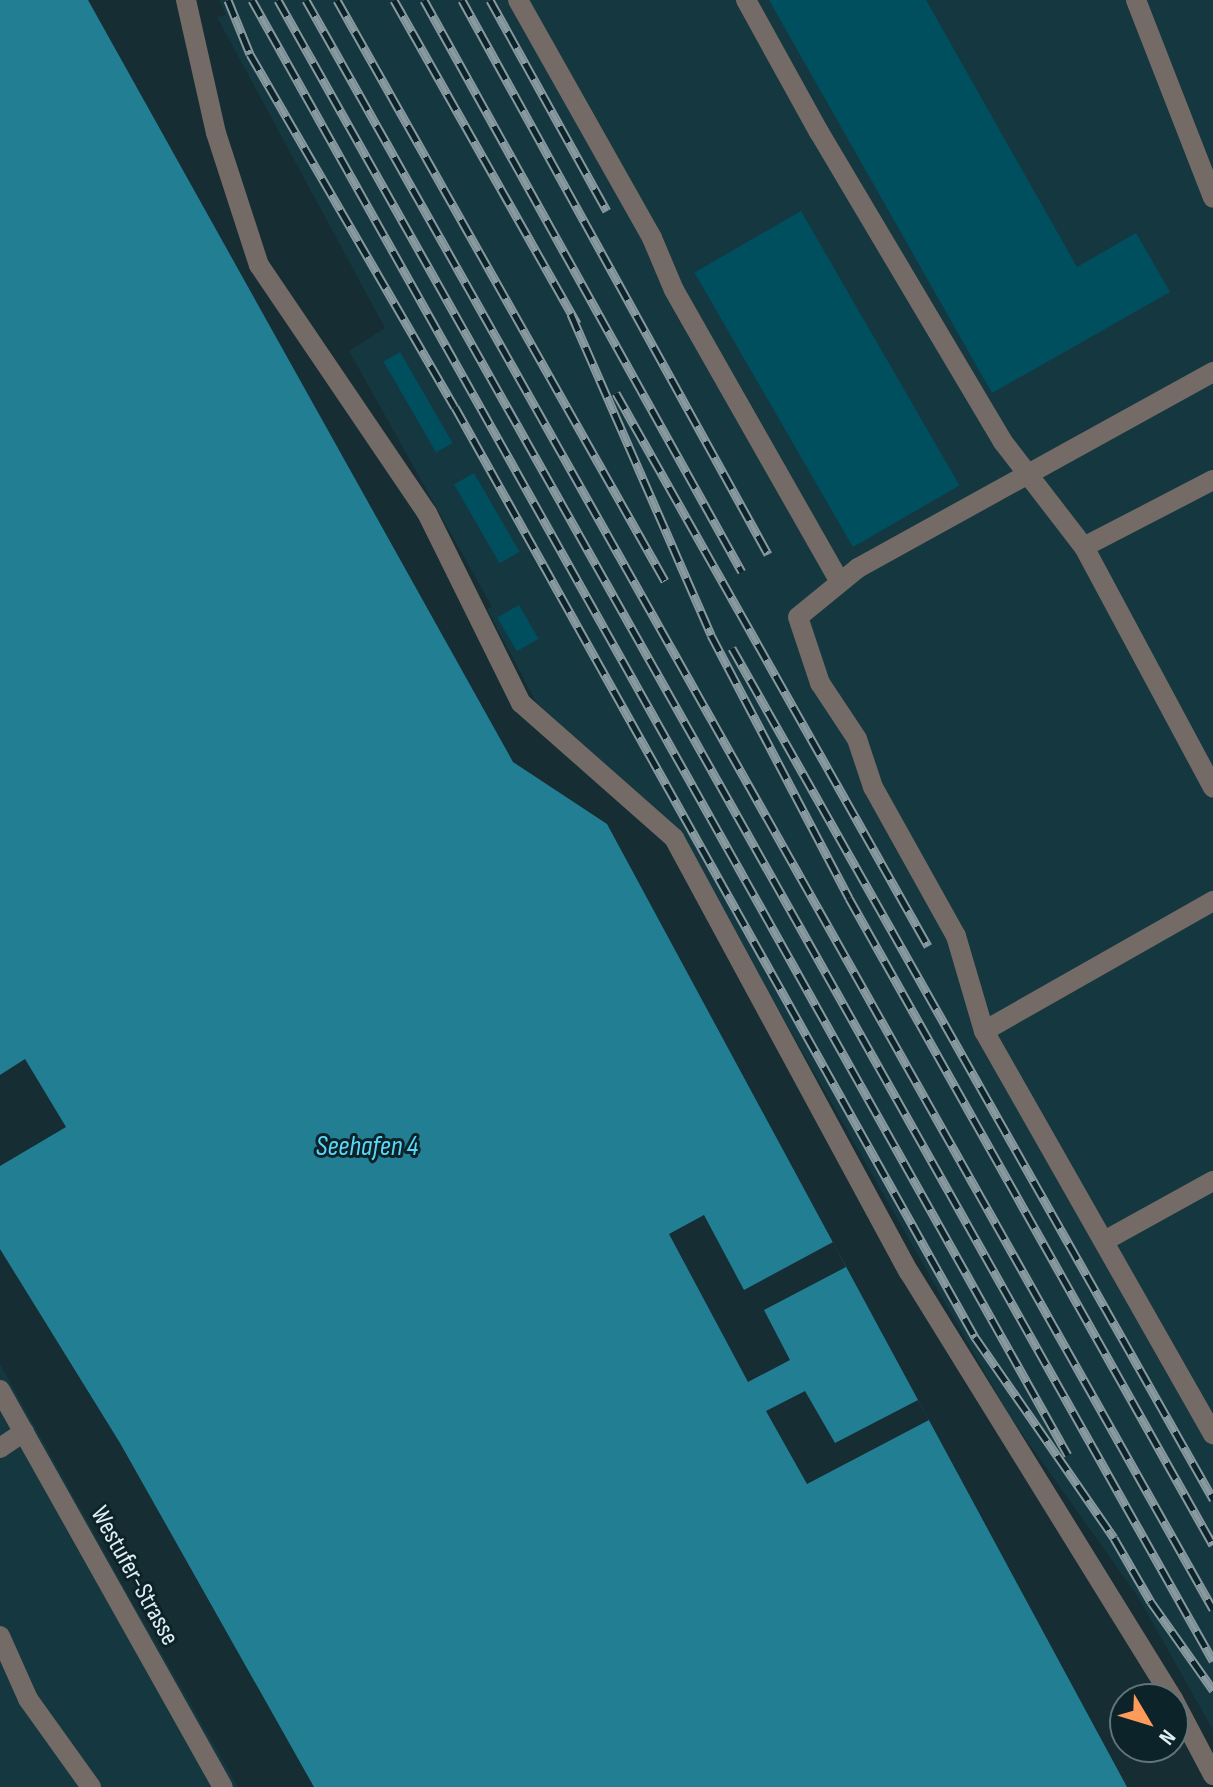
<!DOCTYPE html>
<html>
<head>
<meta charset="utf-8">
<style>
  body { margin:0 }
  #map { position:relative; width:1213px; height:1787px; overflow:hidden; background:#152d33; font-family:"Sofia Sans Condensed",sans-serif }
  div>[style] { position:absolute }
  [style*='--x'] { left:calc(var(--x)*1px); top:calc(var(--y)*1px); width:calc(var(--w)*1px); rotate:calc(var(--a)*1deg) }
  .built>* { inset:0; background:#153740 }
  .water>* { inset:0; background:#227e93 }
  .pier>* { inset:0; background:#152d33 }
  .building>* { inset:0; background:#004f5f; transform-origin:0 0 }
  .minor>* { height:20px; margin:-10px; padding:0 10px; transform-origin:10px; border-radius:10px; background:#746b66 }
  .rail>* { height:9px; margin-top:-4.5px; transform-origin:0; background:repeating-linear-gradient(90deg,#0b2329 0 18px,#889a9f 0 36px); box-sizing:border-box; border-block:2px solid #889a9f }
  span { translate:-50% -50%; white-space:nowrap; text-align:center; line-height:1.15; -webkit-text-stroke:6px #0b2329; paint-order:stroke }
  .street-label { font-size:26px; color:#e0eef2 }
  .water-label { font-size:28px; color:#5bd8f8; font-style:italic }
  .north { position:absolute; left:1109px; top:1683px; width:80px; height:80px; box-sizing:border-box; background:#0b2329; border:2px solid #607479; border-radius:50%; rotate:128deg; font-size:22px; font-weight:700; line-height:32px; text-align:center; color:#e0eef2 }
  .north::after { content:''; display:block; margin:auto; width:28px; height:36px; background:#ff9b5a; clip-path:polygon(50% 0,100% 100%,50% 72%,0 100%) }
</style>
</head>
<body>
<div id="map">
  <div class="built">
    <i style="clip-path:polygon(219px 0,1213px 0,1213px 1730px,1138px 1597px,1009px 1415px,678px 833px,536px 702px,487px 609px,492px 607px,349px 351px,385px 328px,217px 17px,226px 15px)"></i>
    <i style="clip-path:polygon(0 1364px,126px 1591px,238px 1787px,0 1787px)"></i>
  </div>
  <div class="water">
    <i style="clip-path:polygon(0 0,88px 0,513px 762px,607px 824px,1127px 1787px,314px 1787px,120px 1443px,0 1249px)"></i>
  </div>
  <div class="pier">
    <i style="clip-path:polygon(25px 1059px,66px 1127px,0 1166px,0 1075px)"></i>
    <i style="clip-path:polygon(704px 1215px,744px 1290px,833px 1242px,846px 1267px,764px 1310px,790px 1360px,748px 1382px,669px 1234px)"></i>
    <i style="clip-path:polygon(805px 1391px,835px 1443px,918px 1400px,929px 1420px,807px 1484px,766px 1411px)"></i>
  </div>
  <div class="building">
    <i style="clip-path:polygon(769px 0,926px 0,1077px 267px,1136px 233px,1170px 292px,992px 393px)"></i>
    <i style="left:801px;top:211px;width:317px;height:123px;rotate:60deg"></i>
    <i style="left:400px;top:352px;width:105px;height:19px;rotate:60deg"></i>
    <i style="left:474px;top:473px;width:91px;height:23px;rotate:60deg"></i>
    <i style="left:519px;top:605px;width:39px;height:25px;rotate:60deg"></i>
  </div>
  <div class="minor">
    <i style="--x:186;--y:0;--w:136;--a:77.3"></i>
    <i style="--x:216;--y:133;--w:139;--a:72"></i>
    <i style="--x:259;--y:265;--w:300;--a:55.9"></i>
    <i style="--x:427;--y:513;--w:212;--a:63.7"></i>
    <i style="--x:521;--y:703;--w:204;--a:41.4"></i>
    <i style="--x:674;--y:838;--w:494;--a:61.6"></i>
    <i style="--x:909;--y:1272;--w:502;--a:58.27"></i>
    <i style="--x:518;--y:0;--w:273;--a:60.6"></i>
    <i style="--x:652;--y:238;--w:56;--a:67.1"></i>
    <i style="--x:674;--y:290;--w:336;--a:60.4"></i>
    <i style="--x:746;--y:0;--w:151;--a:61.1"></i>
    <i style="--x:819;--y:132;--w:360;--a:59.3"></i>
    <i style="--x:1003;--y:442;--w:133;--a:52.4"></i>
    <i style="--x:1136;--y:0;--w:212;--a:68.7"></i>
    <i style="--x:1213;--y:372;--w:406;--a:151.1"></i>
    <i style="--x:858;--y:568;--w:77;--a:140.8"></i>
    <i style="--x:798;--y:617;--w:70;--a:71.6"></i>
    <i style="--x:820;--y:683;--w:67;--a:56.5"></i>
    <i style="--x:857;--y:739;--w:51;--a:71.6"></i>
    <i style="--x:873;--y:787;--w:171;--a:60.9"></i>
    <i style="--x:956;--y:936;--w:99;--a:73.6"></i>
    <i style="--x:984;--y:1031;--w:464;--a:60.4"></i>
    <i style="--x:1213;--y:480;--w:145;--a:152.6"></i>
    <i style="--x:1084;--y:547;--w:273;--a:61.8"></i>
    <i style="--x:984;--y:1031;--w:263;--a:-29.6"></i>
    <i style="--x:1106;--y:1240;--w:122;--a:-28.9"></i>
    <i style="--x:0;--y:1390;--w:455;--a:60.7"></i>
    <i style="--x:0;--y:1448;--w:29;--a:-34"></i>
    <i style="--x:0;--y:1636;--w:69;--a:66"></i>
    <i style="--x:28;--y:1699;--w:108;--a:54.4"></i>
    <i style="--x:1173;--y:1699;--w:86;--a:62.2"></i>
  </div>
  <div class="rail">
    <i style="--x:228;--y:0;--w:58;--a:67.8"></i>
    <i style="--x:250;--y:54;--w:408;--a:59.9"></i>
    <i style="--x:455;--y:407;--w:1066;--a:60.79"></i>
    <i style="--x:975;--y:1337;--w:244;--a:55.3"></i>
    <i style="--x:1114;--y:1538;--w:74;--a:60"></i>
    <i style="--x:1151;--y:1602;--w:108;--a:54.8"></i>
    <i style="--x:252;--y:0;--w:1668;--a:60.72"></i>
    <i style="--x:278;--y:0;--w:1906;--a:60.62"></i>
    <i style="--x:306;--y:0;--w:1847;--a:60.59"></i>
    <i style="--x:337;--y:0;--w:667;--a:60.55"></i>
    <i style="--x:394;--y:0;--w:372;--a:60.5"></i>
    <i style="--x:424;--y:0;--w:654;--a:60.93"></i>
    <i style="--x:462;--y:0;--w:633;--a:61.09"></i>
    <i style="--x:490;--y:0;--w:241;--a:61"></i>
    <i style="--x:571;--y:314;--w:350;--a:66.4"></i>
    <i style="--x:711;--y:635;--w:297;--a:62.3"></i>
    <i style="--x:849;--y:898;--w:742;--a:60.64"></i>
    <i style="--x:616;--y:393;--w:635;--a:60.57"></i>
    <i style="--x:732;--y:648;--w:978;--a:60.52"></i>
  </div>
  <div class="street-label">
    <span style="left:134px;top:1576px;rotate:61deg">Westufer-Strasse</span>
  </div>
  <div class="water-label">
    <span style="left:367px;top:1147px">Seehafen 4</span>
  </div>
  <div class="north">N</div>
</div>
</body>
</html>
